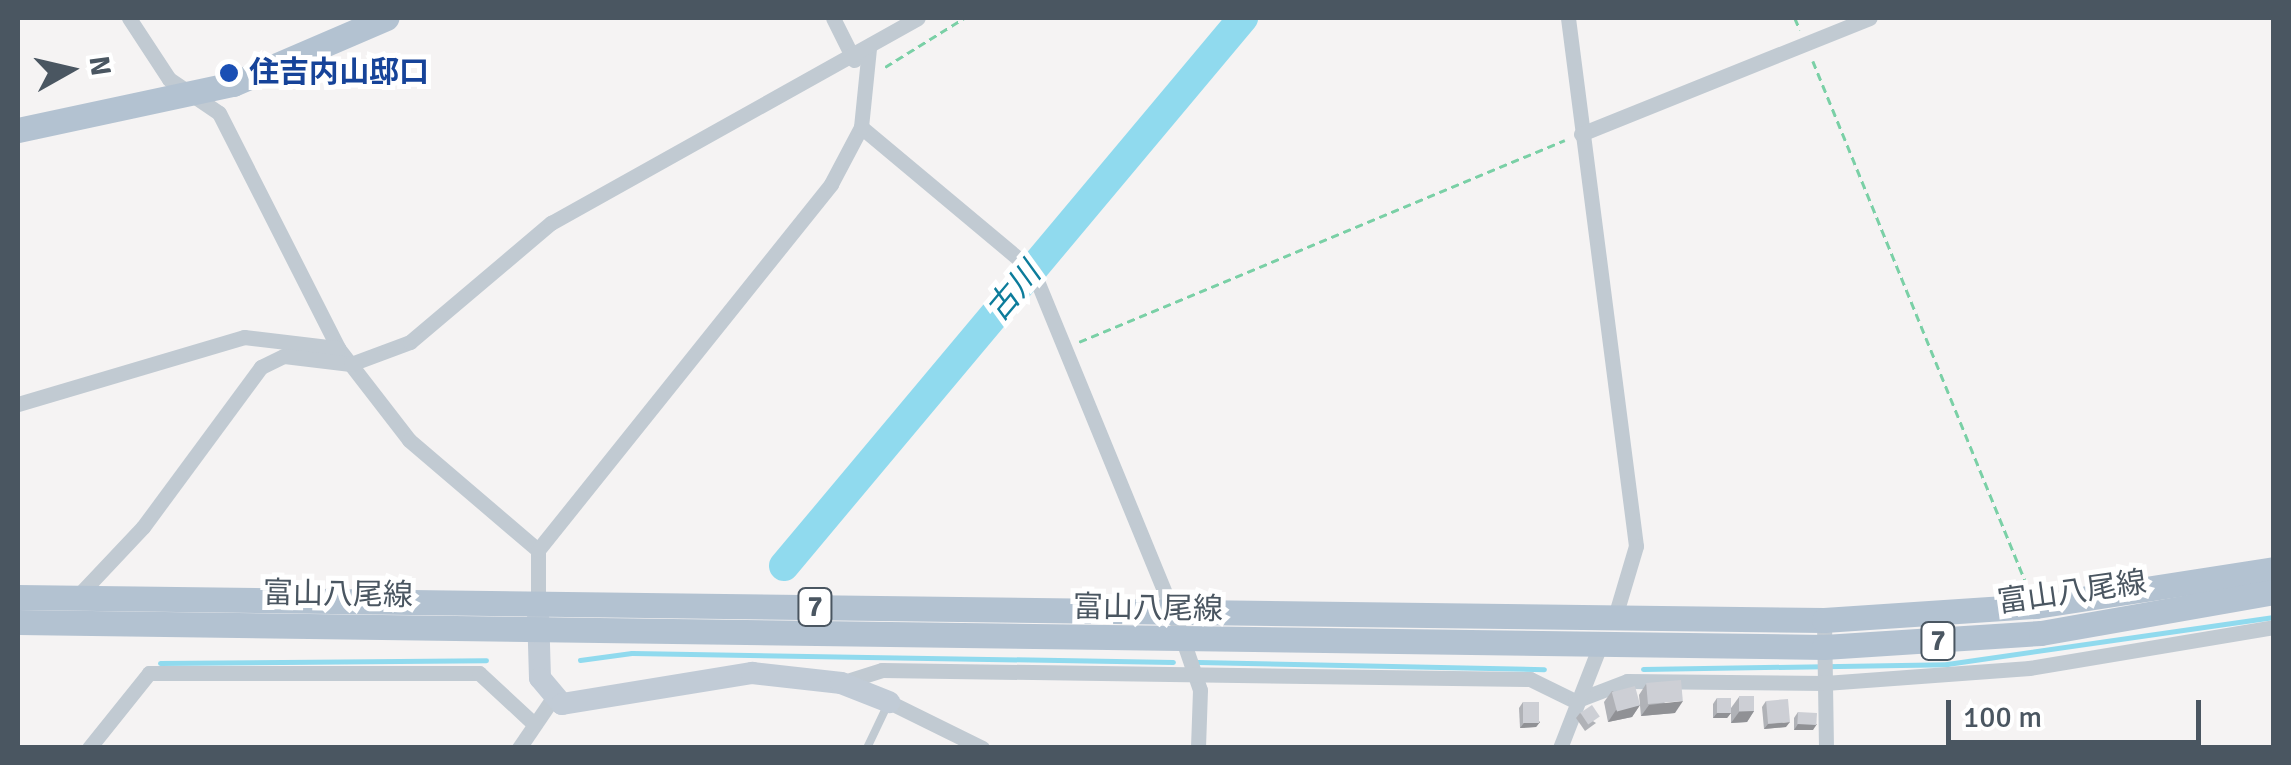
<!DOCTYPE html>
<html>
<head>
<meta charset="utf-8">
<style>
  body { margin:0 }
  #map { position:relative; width:2291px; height:765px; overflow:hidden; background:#f5f3f3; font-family:Signika,"Noto Sans JP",sans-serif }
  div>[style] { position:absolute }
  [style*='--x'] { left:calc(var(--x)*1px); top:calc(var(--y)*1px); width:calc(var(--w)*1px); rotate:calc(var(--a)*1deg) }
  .stream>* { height:5px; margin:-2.5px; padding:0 2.5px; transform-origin:2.5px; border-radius:2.5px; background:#90daee }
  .river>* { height:30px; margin:-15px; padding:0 15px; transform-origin:15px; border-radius:15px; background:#90daee }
  .path>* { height:2.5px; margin-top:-1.25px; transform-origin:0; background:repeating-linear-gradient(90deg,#7ad0a6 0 8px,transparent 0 13px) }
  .lane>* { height:8px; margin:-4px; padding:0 4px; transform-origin:4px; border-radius:4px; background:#c1cad2 }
  .street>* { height:15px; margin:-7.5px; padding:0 7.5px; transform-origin:7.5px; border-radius:7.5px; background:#c1cad2 }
  .secondary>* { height:22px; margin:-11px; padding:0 11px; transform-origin:11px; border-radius:11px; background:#c1cbd6 }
  .primary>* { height:25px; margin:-12.5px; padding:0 12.5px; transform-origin:12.5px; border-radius:12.5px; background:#b3c2d1 }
  .wall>* { inset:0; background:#b0b2b7 }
  .shaded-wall>* { inset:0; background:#909195 }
  .building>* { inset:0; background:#cdcfd5; transform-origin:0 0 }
  .dots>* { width:28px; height:28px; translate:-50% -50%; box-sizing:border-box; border:5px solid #fff; border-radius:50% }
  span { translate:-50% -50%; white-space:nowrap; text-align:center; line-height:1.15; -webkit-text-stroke:10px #fff; paint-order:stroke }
  .shield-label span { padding:2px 8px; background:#fff; border:2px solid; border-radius:8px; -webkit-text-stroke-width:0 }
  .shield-label { font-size:28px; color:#4a5661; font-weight:700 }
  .transit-label { font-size:30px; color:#164399; font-weight:700 }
  .left { translate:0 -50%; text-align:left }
  .street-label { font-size:30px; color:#4a5661 }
  .water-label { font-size:32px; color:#0c7c9b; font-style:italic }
  .frame { position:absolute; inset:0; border:20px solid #4a5661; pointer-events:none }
  .north { position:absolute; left:20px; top:20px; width:100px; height:100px; -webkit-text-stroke:8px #fff; paint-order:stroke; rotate:82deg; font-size:28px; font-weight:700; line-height:40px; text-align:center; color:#4a5661 }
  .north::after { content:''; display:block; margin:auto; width:35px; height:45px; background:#4a5661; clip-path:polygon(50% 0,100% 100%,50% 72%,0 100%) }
  .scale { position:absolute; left:1946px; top:700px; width:255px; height:45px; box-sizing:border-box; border:5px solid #4a5661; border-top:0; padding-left:12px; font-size:30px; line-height:35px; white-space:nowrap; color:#4a5661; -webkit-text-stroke:8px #fff; paint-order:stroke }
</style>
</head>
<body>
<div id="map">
  <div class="stream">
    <i style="--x:580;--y:660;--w:52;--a:-7.7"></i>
    <i style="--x:632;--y:653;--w:541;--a:0.95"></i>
    <i style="--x:1198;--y:662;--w:346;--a:1.2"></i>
    <i style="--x:160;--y:663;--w:326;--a:-0.5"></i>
    <i style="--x:1643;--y:669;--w:304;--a:-0.9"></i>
    <i style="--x:1947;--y:664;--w:330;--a:-8.2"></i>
  </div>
  <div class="river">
    <i style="--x:784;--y:566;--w:715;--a:-50.05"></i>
  </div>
  <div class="path">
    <i style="--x:1795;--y:18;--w:13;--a:67"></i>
    <i style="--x:1813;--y:61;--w:566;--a:67.79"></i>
    <i style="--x:885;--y:67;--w:93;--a:-31.8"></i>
    <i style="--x:1079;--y:342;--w:526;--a:-22.57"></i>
  </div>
  <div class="lane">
    <i style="--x:867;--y:748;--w:47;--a:-64.5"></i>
  </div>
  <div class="street">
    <i style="--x:129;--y:18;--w:73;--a:56.7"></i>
    <i style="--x:169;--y:79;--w:60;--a:34.2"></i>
    <i style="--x:219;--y:113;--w:263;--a:63.1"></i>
    <i style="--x:338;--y:348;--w:116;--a:52.3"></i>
    <i style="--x:409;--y:440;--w:170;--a:40.5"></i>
    <i style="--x:538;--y:550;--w:53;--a:90"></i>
    <i style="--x:833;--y:18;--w:47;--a:63.4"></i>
    <i style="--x:1568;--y:18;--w:532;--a:82.66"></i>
    <i style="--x:1636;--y:546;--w:77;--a:106.6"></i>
    <i style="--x:861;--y:127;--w:224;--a:39.9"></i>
    <i style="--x:1033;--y:271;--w:371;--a:67.7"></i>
    <i style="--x:1174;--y:614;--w:80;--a:71.1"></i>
    <i style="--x:1200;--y:690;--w:58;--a:92"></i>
    <i style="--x:1581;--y:134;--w:311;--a:-21.9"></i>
    <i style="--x:18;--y:404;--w:236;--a:-16.5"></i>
    <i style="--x:244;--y:337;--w:95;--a:6.7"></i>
    <i style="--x:538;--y:550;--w:469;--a:-51.3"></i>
    <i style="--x:831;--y:184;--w:64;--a:-62.2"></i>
    <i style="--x:861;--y:127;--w:79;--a:-84.2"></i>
    <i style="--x:77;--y:597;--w:96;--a:-46.7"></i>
    <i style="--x:143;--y:527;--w:199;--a:-53.6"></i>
    <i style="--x:261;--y:367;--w:25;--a:-26"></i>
    <i style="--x:284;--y:356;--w:67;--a:6.8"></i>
    <i style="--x:351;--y:364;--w:63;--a:-20.4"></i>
    <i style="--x:410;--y:342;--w:185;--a:-40.2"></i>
    <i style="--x:551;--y:223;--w:420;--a:-29.2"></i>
    <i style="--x:1824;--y:620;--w:128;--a:89.1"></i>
    <i style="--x:841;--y:683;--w:43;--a:-17.6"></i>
    <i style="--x:882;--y:670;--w:648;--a:0.8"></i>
    <i style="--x:1530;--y:679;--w:50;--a:26.1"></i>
    <i style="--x:1575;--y:701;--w:56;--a:-21"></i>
    <i style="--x:1627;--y:681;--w:198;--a:0.6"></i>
    <i style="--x:1825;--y:683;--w:205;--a:-4.2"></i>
    <i style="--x:2029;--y:668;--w:248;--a:-9.5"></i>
    <i style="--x:889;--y:702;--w:104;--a:26.3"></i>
    <i style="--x:89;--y:748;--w:96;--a:-51.3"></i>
    <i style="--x:149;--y:673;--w:330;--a:0"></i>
    <i style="--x:479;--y:673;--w:72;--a:42.8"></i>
    <i style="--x:519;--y:748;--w:60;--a:-55.8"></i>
    <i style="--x:1560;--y:748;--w:116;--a:-68.7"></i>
  </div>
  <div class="secondary">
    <i style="--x:538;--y:611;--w:67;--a:88.3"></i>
    <i style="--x:540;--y:678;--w:34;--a:50"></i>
    <i style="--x:562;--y:704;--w:193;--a:-9.3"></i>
    <i style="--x:752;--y:673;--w:90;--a:6.4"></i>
    <i style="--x:841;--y:683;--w:52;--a:21.6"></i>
  </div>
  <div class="primary">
    <i style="--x:18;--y:130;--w:220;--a:-12.1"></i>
    <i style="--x:233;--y:84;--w:167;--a:-23.3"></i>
    <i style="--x:18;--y:597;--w:1806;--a:0.73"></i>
    <i style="--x:1824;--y:620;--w:212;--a:-3.8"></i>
    <i style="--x:2036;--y:606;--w:241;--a:-8.8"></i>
    <i style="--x:18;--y:622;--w:1806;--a:0.79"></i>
    <i style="--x:1824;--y:647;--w:217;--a:-3.7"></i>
    <i style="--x:2041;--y:633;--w:237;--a:-10"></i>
  </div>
  <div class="wall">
    <i style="clip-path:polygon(1646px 684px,1675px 713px,1641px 716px,1639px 695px)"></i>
    <i style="clip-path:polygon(1612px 691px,1640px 705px,1632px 717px,1608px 722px,1604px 702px)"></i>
    <i style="clip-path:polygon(1739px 697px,1754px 711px,1747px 722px,1731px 723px,1731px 708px)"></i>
    <i style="clip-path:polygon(1717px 698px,1731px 713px,1727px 718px,1713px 718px,1713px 704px)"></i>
    <i style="clip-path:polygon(1766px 701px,1786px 727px,1764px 729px,1762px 707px)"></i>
    <i style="clip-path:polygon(1523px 702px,1540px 722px,1536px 727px,1520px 728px,1519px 708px)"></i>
    <i style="clip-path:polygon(1798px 712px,1813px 730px,1794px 730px,1794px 718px)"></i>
    <i style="clip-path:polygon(1580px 713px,1596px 723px,1585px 731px,1576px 718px)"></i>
  </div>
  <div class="shaded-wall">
    <i style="clip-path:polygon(1683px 701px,1675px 713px,1641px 716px,1649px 705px)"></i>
    <i style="clip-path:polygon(1640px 705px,1632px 717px,1608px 722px,1616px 710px)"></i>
    <i style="clip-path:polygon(1754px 711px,1747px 722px,1731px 723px,1739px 712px)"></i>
    <i style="clip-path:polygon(1717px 713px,1731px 713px,1727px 718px,1713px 718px)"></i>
    <i style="clip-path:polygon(1540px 722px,1536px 727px,1520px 728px,1524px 723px)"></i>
    <i style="clip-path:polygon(1790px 722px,1786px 727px,1764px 729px,1768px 724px)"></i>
    <i style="clip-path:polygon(1798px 724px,1817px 724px,1813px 730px,1794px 730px)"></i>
  </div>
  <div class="building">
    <i style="left:1681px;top:680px;width:21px;height:35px;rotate:85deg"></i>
    <i style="left:1635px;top:686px;width:20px;height:24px;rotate:75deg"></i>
    <i style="left:1754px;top:696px;width:15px;height:15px;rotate:90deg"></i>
    <i style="left:1717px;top:698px;width:14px;height:15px"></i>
    <i style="left:1788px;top:699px;width:23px;height:22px;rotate:85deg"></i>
    <i style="left:1523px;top:702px;width:16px;height:21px"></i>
    <i style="left:1592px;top:705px;width:14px;height:14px;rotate:56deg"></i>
    <i style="left:1798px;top:712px;width:19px;height:12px;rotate:3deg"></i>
  </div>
  <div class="dots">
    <i style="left:229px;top:73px;background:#1a4fb4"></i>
  </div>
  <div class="shield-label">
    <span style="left:815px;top:607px">7</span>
    <span style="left:1938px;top:641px">7</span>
  </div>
  <div class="transit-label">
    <span class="left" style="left:249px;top:73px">住吉内山邸口</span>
  </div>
  <div class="street-label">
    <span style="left:2072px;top:593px;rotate:-8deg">富山八尾線</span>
    <span style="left:338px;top:595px;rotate:1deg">富山八尾線</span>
    <span style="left:1148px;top:609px;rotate:1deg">富山八尾線</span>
  </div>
  <div class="water-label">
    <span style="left:1014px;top:292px;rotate:-50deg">古川</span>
  </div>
  <div class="frame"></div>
  <div class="north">N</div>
  <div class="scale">100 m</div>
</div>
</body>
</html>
